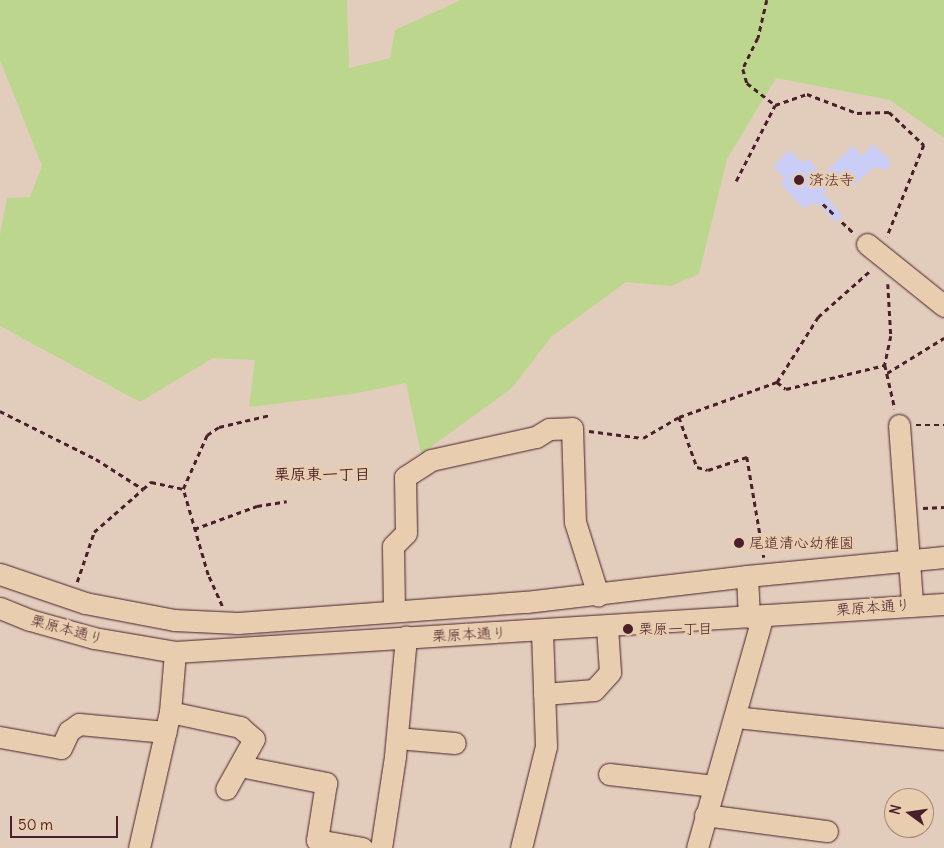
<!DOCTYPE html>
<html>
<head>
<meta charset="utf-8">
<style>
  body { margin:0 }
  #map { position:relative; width:944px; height:848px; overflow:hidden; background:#e2cdbd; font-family:Delius,"Klee One",sans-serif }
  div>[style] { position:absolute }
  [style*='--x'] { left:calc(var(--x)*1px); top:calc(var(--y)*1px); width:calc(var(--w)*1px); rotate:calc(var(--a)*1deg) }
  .green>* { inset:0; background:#bcd68d }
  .building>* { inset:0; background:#cacef6 }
  .path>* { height:2.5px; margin-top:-1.25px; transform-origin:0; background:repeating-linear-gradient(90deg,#4a1f2b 0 5px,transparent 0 9px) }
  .roads { filter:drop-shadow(0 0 1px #4a1f2b) drop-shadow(0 0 1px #4a1f2b) }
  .minor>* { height:21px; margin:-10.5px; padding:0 10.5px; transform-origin:10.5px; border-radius:10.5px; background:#e8cdaf }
  .dots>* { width:14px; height:14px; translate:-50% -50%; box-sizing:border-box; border:2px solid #e8cdaf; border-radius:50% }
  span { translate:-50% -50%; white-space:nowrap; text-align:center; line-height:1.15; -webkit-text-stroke:5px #e8cdaf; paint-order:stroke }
  .poi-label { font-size:15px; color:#4a1f2b }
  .left { translate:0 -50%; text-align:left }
  .street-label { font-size:15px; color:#4a1f2b }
  .neighbourhood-label { font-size:16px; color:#4a1f2b; font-weight:700 }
  .north { position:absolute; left:884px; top:788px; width:50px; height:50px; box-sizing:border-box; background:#e8cdaf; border:1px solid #a9877a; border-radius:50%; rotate:284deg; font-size:14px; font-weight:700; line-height:20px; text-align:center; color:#4a1f2b }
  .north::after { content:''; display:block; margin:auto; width:18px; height:22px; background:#4a1f2b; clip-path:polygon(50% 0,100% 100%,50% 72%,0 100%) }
  .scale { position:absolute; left:10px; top:816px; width:108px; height:22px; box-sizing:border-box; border:2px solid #4a1f2b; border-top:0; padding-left:6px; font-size:15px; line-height:18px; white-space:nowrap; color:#4a1f2b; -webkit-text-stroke:4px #e8cdaf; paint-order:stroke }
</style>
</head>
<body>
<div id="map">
  <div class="green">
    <i style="clip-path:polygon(0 0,347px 0,349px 68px,390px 58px,395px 30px,461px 0,944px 0,944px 138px,890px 100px,776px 78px,727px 159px,699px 274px,671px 286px,626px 282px,551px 337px,512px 388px,421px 454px,406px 383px,353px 394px,249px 407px,255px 360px,213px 358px,140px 402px,0 326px,0 235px,7px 198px,30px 197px,42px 166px,0 60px)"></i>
  </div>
  <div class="building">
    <i style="clip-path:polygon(873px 144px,890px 160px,888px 170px,874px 167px,853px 186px,843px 175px,823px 193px,843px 216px,835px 222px,819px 204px,817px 206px,813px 202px,804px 209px,780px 183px,785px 179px,773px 166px,790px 150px,802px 163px,807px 158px,822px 175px,853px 146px,862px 156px)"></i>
  </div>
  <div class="path">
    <i style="--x:767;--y:0;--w:39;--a:103"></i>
    <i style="--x:758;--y:38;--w:34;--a:116"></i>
    <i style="--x:743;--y:69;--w:15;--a:74"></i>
    <i style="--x:747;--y:83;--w:36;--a:38"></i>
    <i style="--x:736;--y:181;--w:85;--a:-62.8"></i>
    <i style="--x:775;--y:105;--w:34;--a:-19"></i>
    <i style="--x:807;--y:94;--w:53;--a:20.8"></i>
    <i style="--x:857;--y:113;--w:32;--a:-2"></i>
    <i style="--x:889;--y:112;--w:48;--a:43.3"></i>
    <i style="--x:924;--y:145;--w:99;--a:111.9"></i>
    <i style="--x:823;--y:204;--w:16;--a:43"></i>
    <i style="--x:842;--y:222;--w:16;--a:43"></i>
    <i style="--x:888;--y:284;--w:52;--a:86.7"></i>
    <i style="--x:891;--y:336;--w:30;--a:102"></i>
    <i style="--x:885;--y:365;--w:45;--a:77.2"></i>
    <i style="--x:887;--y:373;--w:67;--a:-31.6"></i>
    <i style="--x:777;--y:382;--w:11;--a:38"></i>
    <i style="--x:786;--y:389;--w:102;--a:-13.6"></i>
    <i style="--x:0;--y:411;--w:107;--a:26.6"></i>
    <i style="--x:96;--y:459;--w:56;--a:32.6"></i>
    <i style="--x:679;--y:417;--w:53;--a:70.2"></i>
    <i style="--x:697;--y:467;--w:11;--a:15"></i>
    <i style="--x:708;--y:470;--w:41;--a:-18.4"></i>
    <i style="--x:747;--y:457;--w:102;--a:80.4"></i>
    <i style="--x:916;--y:425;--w:28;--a:0"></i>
    <i style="--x:589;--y:431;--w:54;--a:7.4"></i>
    <i style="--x:643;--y:438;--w:42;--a:-30.3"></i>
    <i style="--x:679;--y:417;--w:104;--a:-19.7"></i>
    <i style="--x:777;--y:382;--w:77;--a:-57.8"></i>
    <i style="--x:818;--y:317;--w:72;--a:-41.6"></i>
    <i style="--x:923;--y:508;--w:21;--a:-3"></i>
    <i style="--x:194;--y:529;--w:67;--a:-20.1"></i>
    <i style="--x:257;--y:506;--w:30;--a:-9"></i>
    <i style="--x:77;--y:582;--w:53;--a:-71.2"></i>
    <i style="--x:94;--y:532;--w:65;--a:-41.3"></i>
    <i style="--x:143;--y:489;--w:11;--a:-41"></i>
    <i style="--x:151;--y:482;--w:33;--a:12"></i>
    <i style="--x:222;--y:606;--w:34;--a:-114"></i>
    <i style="--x:208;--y:575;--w:90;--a:-106.2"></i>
    <i style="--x:183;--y:489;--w:59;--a:-66"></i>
    <i style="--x:207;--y:435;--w:14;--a:-34"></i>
    <i style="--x:219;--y:427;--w:52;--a:-13.2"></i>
  </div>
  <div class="roads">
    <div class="minor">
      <i style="--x:867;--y:244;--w:99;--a:38.8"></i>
      <i style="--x:899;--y:425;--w:179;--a:85.8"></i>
      <i style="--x:0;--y:574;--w:90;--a:18.8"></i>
      <i style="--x:85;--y:603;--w:91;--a:10.8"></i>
      <i style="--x:174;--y:620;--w:64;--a:2.7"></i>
      <i style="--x:238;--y:623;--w:289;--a:-4.2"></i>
      <i style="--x:526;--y:602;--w:223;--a:-6.7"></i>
      <i style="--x:0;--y:608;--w:32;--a:22"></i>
      <i style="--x:30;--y:620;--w:66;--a:15.7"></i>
      <i style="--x:94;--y:638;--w:82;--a:9.8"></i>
      <i style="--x:175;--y:652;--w:770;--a:-3.57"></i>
      <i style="--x:394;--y:610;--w:64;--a:-90.9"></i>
      <i style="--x:393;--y:546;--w:18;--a:-45"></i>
      <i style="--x:406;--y:533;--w:56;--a:-91"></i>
      <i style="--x:405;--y:477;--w:31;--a:-33"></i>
      <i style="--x:431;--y:460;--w:107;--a:-12.4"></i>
      <i style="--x:536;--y:437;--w:15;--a:-32"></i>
      <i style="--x:549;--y:429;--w:23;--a:-2"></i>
      <i style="--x:572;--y:428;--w:94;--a:88.2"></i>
      <i style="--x:575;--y:522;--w:77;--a:72.5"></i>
      <i style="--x:749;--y:617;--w:41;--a:-92.8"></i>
      <i style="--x:747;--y:576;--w:198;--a:-5.5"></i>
      <i style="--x:544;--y:694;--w:50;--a:-4.6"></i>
      <i style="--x:594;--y:690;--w:24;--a:-48"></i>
      <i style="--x:610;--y:672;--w:45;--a:-93.8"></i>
      <i style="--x:170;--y:712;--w:72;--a:12.1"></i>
      <i style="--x:240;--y:727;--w:18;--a:41"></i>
      <i style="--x:254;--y:739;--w:57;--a:119.2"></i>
      <i style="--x:735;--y:717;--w:210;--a:6"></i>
      <i style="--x:0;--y:737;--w:62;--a:10.2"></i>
      <i style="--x:61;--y:748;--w:19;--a:-65"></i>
      <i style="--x:69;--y:731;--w:12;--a:-35"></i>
      <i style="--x:79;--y:724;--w:87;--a:5.3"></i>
      <i style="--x:397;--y:738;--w:58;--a:4.9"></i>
      <i style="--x:240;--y:766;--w:88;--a:11.2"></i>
      <i style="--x:326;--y:783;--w:58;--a:99"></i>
      <i style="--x:317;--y:840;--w:46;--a:10.1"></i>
      <i style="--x:609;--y:774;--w:106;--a:6.5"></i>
      <i style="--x:705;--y:815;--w:123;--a:7.5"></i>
      <i style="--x:139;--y:848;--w:139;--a:-77.2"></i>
      <i style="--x:170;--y:712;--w:60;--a:-85.2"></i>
      <i style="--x:381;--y:848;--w:93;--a:-81.3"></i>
      <i style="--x:395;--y:756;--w:120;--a:-84.7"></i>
      <i style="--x:521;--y:848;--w:105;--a:-76.2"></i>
      <i style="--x:546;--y:746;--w:115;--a:-92"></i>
      <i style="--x:697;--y:848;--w:242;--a:-74.2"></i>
    </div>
  </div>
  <div class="dots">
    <i style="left:799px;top:180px;background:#4a1f2b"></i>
    <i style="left:739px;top:543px;background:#4a1f2b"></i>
    <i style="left:628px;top:629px;background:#4a1f2b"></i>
  </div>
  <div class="poi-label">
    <span class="left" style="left:809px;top:180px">済法寺</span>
    <span class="left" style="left:749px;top:543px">尾道清心幼稚園</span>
    <span class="left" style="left:638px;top:629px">栗原一丁目</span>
  </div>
  <div class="street-label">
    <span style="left:873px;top:607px;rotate:-4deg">栗原本通り</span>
    <span style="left:67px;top:629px;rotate:15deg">栗原本通り</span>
    <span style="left:469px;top:634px;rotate:-3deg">栗原本通り</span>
  </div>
  <div class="neighbourhood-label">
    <span style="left:322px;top:474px">栗原東一丁目</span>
  </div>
  <div class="north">N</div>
  <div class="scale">50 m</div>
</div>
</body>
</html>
